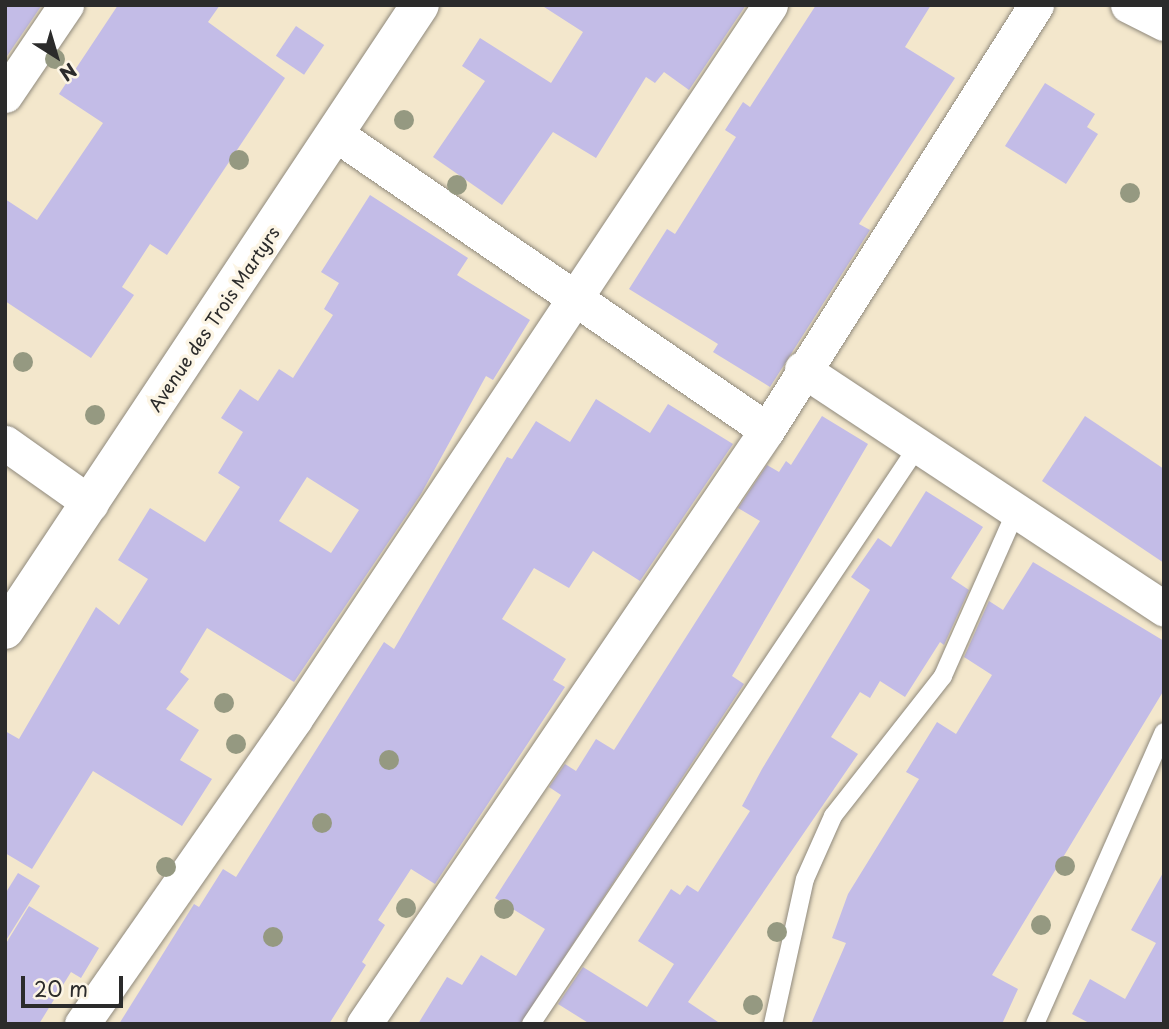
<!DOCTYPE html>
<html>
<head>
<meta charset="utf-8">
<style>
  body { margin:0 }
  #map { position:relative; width:1169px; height:1029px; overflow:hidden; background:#f3e7cc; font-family:"Playpen Sans",sans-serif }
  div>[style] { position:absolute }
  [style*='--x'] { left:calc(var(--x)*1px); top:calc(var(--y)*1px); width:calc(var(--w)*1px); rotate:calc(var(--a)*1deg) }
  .building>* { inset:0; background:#c3bce7; transform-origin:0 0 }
  .roads { filter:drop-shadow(0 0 2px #8f897c) drop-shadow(0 0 2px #8f897c) }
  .lane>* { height:18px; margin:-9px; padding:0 9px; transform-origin:9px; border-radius:9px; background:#fff }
  .street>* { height:35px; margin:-17.5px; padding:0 17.5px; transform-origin:17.5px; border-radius:17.5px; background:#fff }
  .secondary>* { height:38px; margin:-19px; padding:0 19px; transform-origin:19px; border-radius:19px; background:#fff }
  .trees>* { width:20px; height:20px; margin:-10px; border-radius:50%; background:#959981 }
  span { translate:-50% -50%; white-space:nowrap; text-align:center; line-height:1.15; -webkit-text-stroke:7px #fcf5e5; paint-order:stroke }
  .street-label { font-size:18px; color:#2b2b2b }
  .frame { position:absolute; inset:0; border:7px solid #2b2b2b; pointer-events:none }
  .north { position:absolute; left:21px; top:21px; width:70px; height:70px; -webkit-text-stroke:5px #fcf5e5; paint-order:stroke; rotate:143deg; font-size:19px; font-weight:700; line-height:28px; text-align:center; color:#2b2b2b }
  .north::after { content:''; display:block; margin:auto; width:24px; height:32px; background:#2b2b2b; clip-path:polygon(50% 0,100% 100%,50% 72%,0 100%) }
  .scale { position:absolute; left:21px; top:976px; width:102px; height:32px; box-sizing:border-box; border:4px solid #2b2b2b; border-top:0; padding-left:9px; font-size:21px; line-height:24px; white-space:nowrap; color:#2b2b2b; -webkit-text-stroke:5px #fcf5e5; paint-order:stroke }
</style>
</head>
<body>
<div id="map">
  <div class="building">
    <i style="clip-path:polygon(5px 5px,42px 5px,5px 59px)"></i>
    <i style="clip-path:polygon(118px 5px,220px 5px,208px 22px,285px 78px,167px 255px,150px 244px,122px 287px,134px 295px,91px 358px,5px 301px,5px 199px,37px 220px,103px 123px,59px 94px)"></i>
    <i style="clip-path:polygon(541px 5px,746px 5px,689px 90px,664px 72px,655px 83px,646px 77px,596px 158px,553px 132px,502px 205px,433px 157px,485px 81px,462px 66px,480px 38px,551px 83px,583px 32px)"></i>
    <i style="clip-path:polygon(816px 5px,931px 5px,905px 47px,955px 78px,859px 224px,870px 230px,770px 387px,713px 352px,718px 344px,629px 289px,667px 229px,675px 234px,736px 137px,725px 130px,743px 102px,750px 107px)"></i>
    <i style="left:296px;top:26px;width:34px;height:36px;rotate:34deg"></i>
    <i style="clip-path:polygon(1045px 83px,1095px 114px,1087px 127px,1098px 134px,1066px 184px,1005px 146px)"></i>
    <i style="clip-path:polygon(evenodd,370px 195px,468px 258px,457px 275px,530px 320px,493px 380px,486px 376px,421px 494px,294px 682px,207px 628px,180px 672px,189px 679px,166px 709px,199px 730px,180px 760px,212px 779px,182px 826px,93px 771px,32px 869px,5px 853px,5px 731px,19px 739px,96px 607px,119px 625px,148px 579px,118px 560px,150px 508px,205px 542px,240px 487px,218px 473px,243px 432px,221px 418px,240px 389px,258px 401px,279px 369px,293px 378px,333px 315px,324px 309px,339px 283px,321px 272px,370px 195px,307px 477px,359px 510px,331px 553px,279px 521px,307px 477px)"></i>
    <i style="clip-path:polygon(596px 399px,650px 433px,668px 404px,733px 444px,640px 581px,593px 551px,569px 588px,534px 568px,502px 619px,566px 659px,553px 680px,565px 687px,435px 884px,411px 869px,378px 920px,385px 925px,362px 962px,366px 965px,329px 1024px,119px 1024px,194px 904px,199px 907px,223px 869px,236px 877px,384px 642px,394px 649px,507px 457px,512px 459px,536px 421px,570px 442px)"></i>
    <i style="clip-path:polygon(822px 416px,868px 444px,732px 676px,744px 684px,520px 1024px,418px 1024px,447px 977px,462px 985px,481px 955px,516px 976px,545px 929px,495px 898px,561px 795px,549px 787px,565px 764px,576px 771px,596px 739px,614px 750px,760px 521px,738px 508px,767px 465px,779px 472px,786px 461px,791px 465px)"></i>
    <i style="clip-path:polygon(1085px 416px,1164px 469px,1164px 563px,1042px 481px)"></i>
    <i style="clip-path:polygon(926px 491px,983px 527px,951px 578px,969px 590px,944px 645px,940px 642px,905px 697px,880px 681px,870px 698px,860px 692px,831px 737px,858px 754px,688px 1002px,721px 1024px,590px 1024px,558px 1004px,583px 967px,647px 1007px,674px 964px,638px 941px,671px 889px,680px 895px,687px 885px,698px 892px,750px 811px,742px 806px,762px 769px,870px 590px,851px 577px,878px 538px,891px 547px)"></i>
    <i style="clip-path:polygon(1033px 562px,1164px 641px,1164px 690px,992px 975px,1018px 989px,1002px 1024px,811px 1024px,846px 943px,832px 938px,848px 894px,919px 779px,906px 772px,937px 722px,956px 734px,992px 675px,964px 657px,989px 601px,1003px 610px)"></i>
    <i style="clip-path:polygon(1164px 871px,1164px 1024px,1091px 1024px,1072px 1014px,1090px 979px,1125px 999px,1156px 943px,1131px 930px)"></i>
    <i style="clip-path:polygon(18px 873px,40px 886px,5px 942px,5px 894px)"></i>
    <i style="clip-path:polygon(29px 906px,99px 948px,81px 978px,71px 972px,39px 1024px,5px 1024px,5px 945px)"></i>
  </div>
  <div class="roads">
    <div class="lane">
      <i style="--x:531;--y:1024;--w:699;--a:-56.2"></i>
      <i style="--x:773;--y:1024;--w:148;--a:-77.6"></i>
      <i style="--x:805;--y:879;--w:69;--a:-66"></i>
      <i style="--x:833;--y:816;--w:178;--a:-51.8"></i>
      <i style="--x:943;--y:676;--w:183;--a:-66.1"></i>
      <i style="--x:1035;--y:1024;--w:319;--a:-66.2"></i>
    </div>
    <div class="street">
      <i style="--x:1128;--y:5;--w:40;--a:26.6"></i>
      <i style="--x:5;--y:95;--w:109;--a:-55.9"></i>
      <i style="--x:337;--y:135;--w:521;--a:34.45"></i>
      <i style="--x:802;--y:369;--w:434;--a:33.5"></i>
      <i style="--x:5;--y:443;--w:105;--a:35.3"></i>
      <i style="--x:82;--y:1024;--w:371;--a:-55.1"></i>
      <i style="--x:294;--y:720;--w:859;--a:-56.35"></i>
      <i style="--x:364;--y:1024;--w:718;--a:-55.85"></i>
      <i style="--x:767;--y:430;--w:503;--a:-57.67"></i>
    </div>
    <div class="secondary">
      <i style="--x:5;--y:630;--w:750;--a:-56.42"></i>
    </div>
  </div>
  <div class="trees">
    <i style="left:55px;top:59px"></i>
    <i style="left:404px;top:120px"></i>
    <i style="left:239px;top:160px"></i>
    <i style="left:457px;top:185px"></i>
    <i style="left:1130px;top:193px"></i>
    <i style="left:23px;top:362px"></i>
    <i style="left:95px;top:415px"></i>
    <i style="left:224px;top:703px"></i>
    <i style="left:236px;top:744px"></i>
    <i style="left:389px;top:760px"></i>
    <i style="left:322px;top:823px"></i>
    <i style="left:1065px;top:866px"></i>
    <i style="left:166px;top:867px"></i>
    <i style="left:406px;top:908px"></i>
    <i style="left:504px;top:909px"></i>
    <i style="left:1041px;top:925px"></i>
    <i style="left:777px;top:932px"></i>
    <i style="left:273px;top:937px"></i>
    <i style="left:753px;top:1005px"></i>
  </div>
  <div class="street-label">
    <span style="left:214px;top:319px;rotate:-56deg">Avenue des Trois Martyrs</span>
  </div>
  <div class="frame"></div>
  <div class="north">N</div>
  <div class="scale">20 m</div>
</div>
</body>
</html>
